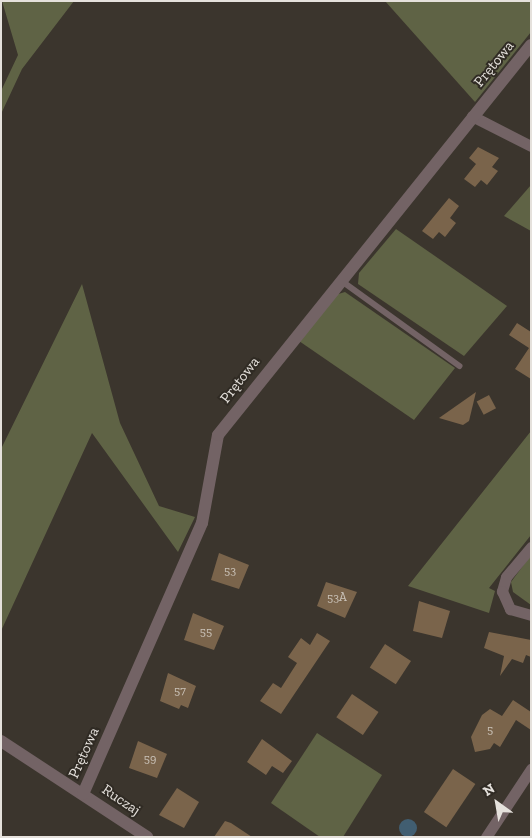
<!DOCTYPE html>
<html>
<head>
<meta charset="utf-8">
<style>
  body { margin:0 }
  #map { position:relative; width:532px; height:838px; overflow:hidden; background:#3b352d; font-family:"Zilla Slab",serif }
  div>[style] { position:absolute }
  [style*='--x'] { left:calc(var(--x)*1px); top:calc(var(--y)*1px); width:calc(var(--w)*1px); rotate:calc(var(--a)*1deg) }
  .green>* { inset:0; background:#5f6345 }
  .water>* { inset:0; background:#415e71 }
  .round { border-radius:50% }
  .building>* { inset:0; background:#7a644b; transform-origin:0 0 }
  .service>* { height:5.5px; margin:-2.75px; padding:0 2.75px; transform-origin:2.75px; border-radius:2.75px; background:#736365 }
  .minor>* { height:11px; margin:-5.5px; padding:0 5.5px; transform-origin:5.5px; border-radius:5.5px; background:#736365 }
  .tertiary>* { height:12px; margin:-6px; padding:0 6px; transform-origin:6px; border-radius:6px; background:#736365 }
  span { translate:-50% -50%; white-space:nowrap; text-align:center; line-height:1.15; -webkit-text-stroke:4px #302b24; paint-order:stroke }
  .number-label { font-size:12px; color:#cac2b8 }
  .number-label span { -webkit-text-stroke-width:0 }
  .street-label { font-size:15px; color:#e5e1dc }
  .frame { position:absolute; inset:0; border:2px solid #e5e1dc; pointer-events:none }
  .north { position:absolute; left:472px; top:778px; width:50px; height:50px; -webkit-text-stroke:4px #302b24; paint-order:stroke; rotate:328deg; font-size:14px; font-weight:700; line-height:20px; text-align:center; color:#e5e1dc }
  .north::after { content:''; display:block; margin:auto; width:18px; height:22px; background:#e5e1dc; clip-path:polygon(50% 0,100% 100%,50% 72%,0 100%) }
</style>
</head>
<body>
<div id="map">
  <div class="green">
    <i style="clip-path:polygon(2px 1px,74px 1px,22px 69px,1px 114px,1px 91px,18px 55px)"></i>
    <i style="clip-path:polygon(385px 1px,531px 1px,531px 32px,475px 102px)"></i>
    <i style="clip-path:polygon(531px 185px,531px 231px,504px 216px)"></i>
    <i style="clip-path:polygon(396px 229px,507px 306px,464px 356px,358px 284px,359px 273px)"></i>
    <i style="clip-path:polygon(82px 284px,120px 423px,159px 506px,195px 517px,178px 552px,92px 433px,1px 631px,1px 449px)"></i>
    <i style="clip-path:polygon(345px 292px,455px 368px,414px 420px,299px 341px,335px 295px)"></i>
    <i style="clip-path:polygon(531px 431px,531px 535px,489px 588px,495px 591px,489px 613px,408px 586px)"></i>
    <i style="clip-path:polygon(531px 555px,531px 605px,513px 592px,511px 582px)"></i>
    <i style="clip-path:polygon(317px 733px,382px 775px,343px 837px,320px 837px,271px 803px)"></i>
  </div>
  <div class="water">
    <i class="round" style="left:399px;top:819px;width:18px;height:18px"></i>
  </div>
  <div class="building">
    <i style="clip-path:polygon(478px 147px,499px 158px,492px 167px,498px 171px,487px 185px,481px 180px,475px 187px,464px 179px,476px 164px,469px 158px)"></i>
    <i style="clip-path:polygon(449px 198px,459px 206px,450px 218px,456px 223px,445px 237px,439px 232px,433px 239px,422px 231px)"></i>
    <i style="clip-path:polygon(517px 323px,531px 332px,531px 379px,515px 369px,529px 348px,509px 335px)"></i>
    <i style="clip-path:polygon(476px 392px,469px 421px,463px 425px,439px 418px)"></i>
    <i style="left:489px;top:395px;width:15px;height:14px;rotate:62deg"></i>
    <i style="clip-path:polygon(219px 553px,249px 565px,239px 589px,211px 580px)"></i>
    <i style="clip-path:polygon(326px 582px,357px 592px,345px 618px,317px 606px)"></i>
    <i style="clip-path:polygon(419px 601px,450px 611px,442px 638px,413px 631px)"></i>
    <i style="clip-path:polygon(193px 613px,224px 626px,214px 650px,184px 640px)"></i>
    <i style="clip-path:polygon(489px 632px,531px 640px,531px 657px,526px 655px,523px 663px,512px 659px,500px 676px,504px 656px,484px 648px)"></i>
    <i style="clip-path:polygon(317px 633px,330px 641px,281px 714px,260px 701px,273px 683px,281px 688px,297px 663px,288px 657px,301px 638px,310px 645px)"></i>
    <i style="left:385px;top:644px;width:31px;height:28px;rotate:33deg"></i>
    <i style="clip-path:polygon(168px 673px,196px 686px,188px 708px,181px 705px,179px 709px,160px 701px)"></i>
    <i style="left:352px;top:694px;width:32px;height:28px;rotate:34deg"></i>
    <i style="clip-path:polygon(513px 700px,531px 712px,531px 730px,516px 720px,500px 747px,494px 743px,490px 749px,475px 752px,471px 737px,482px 715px,490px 709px,502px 716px)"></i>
    <i style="clip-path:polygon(262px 739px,292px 761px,283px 773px,272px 766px,266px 775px,247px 762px)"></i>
    <i style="clip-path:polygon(138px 741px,167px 754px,157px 778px,129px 768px)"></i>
    <i style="left:453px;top:769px;width:27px;height:52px;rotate:34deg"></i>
    <i style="clip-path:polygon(177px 788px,199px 802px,184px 828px,159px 815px)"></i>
    <i style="clip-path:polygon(225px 821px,231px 823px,252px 837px,214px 837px)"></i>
  </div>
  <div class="service">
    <i style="--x:342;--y:281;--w:145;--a:35.8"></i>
  </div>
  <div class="minor">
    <i style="--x:472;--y:116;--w:66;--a:27"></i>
    <i style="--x:531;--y:547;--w:39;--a:130"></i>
    <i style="--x:506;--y:577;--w:15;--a:106"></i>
    <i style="--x:502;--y:591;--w:20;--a:66"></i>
    <i style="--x:510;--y:609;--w:22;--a:16"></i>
    <i style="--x:486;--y:837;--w:82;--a:-56.5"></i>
  </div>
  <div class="tertiary">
    <i style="--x:1;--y:741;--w:175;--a:33.3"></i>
    <i style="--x:83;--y:794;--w:296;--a:-66.3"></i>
    <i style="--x:202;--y:523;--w:89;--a:-79.7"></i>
    <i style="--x:218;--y:435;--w:500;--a:-51.25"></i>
  </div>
  <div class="number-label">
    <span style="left:230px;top:571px">53</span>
    <span style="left:337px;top:598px">53A</span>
    <span style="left:206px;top:632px">55</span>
    <span style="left:180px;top:691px">57</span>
    <span style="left:490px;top:730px">5</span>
    <span style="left:150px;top:759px">59</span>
  </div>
  <div class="street-label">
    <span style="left:494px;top:64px;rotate:-51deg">Prętowa</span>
    <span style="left:240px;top:380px;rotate:-52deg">Prętowa</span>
    <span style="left:84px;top:753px;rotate:-66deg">Prętowa</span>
    <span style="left:121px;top:800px;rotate:34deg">Ruczaj</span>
  </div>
  <div class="frame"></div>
  <div class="north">N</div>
</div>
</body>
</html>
